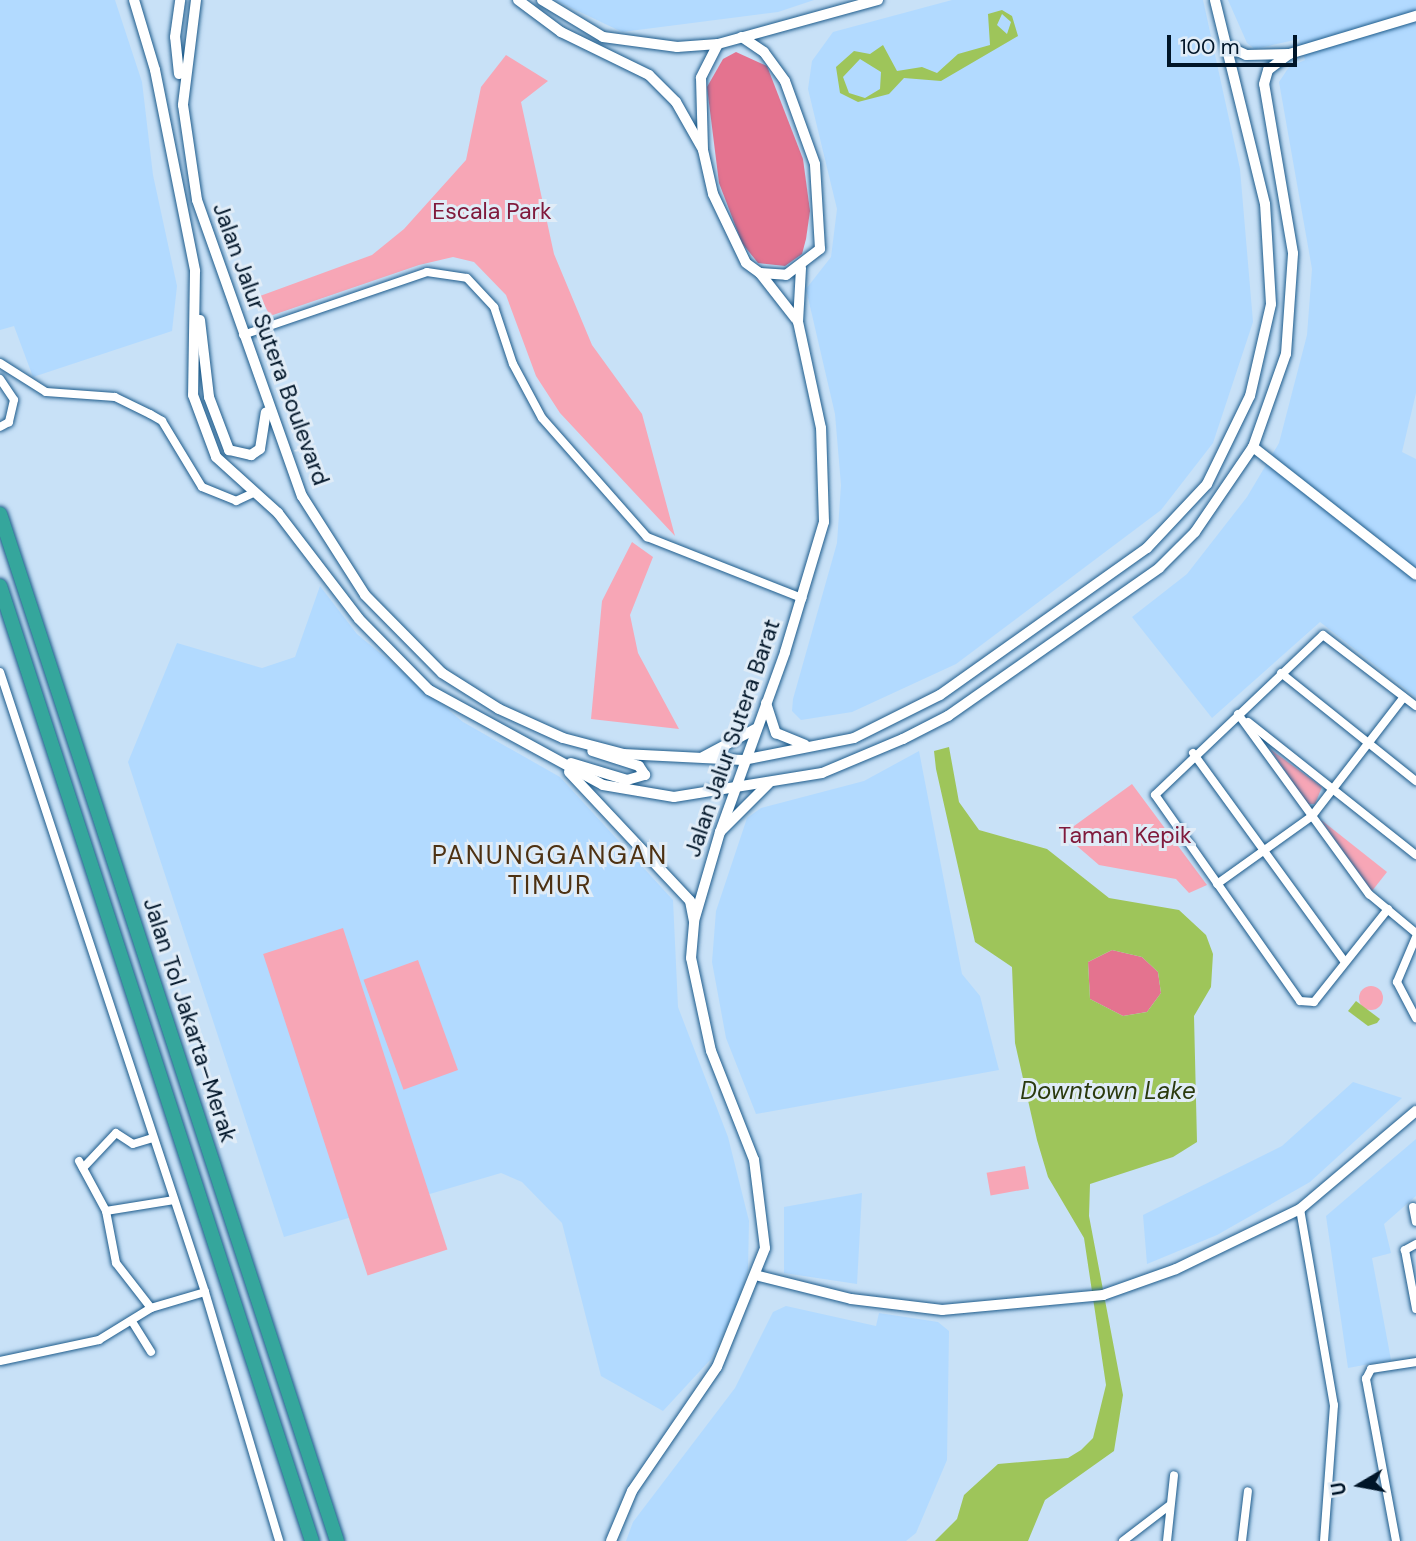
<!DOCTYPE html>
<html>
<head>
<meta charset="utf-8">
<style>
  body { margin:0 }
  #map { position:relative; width:1416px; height:1541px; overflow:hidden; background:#c8e1f7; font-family:"DM Sans",sans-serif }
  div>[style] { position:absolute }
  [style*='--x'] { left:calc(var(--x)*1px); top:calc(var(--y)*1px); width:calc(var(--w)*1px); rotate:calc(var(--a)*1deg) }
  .built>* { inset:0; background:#b2daff }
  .green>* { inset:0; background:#f7a6b6; transform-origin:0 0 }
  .round { border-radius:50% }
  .forest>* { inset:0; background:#e4738f }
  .water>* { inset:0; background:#9ec55a }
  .roads { filter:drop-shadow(0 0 2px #1d5b8b) drop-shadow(0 0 2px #1d5b8b) }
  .minor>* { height:8px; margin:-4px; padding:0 4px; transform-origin:4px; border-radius:4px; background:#fff }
  .tertiary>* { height:10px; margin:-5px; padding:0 5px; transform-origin:5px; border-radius:5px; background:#fff }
  .secondary>* { height:10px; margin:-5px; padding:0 5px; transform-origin:5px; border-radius:5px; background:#fff }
  .motorway>* { height:14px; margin:-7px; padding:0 7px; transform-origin:7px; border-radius:7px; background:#35a69c }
  span { translate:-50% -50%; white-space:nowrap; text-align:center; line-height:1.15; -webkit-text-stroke:6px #e0ecf7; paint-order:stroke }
  .park-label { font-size:23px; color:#801a3c }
  .street-label { font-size:23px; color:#001528 }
  .water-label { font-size:24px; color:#2b3a0e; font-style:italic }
  .quarter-label { font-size:26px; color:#4d3112; letter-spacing:2px }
  .north { position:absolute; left:1325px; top:1450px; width:70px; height:70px; -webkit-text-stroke:5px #e0ecf7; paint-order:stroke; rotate:260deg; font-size:19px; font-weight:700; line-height:28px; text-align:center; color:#001528 }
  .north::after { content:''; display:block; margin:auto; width:24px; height:32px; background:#001528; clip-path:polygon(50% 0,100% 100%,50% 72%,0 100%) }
  .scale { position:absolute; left:1167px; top:35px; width:130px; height:32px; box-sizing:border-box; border:4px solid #001528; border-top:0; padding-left:9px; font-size:21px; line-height:24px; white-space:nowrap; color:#001528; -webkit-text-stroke:5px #e0ecf7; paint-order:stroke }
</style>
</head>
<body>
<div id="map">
  <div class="built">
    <i style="clip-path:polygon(0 0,115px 0,142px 82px,153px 175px,177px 286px,172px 331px,33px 377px,14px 326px,0 330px)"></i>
    <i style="clip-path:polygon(555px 0,814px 0,778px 12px,622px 32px)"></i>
    <i style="clip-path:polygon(952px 0,1203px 0,1240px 169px,1253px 322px,1213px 443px,1161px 510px,956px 664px,852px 712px,801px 720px,792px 711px,793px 699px,837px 543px,841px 485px,835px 414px,806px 289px,831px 257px,837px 209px,808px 89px,812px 61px,833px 32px)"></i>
    <i style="clip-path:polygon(1228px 0,1416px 0,1416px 393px,1402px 452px,1416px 459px,1416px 697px,1320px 622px,1212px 718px,1132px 617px,1187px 574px,1247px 497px,1279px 443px,1307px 335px,1312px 269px,1279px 82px,1289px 67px,1305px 60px,1299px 39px,1255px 49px,1247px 43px)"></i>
    <i style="clip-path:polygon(320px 586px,357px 634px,463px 722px,560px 777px,673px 900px,678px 1007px,728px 1137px,749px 1221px,748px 1270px,736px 1307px,711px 1359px,663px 1411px,601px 1376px,562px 1223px,522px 1182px,501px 1173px,284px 1237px,128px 762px,177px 643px,262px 668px,295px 657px)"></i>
    <i style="clip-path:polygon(919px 751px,962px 974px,980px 996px,999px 1070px,756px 1114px,726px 1038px,712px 962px,716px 911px,747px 818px,761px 808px,864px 781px)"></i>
    <i style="clip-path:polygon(1353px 1082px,1402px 1098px,1310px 1182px,1217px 1235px,1147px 1264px,1143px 1215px,1282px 1146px)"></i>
    <i style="clip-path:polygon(1416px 1139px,1416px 1196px,1384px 1224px,1391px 1253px,1372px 1258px,1391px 1360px,1348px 1368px,1326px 1216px)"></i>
    <i style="clip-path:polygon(862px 1193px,857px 1284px,784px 1273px,784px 1207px)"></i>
    <i style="clip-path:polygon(786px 1306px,876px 1326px,879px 1313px,938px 1322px,949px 1331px,947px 1460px,916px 1533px,906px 1541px,626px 1541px,633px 1522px,735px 1388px,773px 1312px)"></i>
  </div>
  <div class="green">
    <i style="clip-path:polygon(506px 55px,548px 81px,521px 102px,554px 254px,592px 345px,642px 414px,675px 536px,560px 413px,536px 376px,506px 295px,474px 262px,453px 257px,419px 265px,270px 316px,260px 296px,372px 255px,404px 229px,466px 160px,481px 87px)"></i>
    <i style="clip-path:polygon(632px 542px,653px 557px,630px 615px,638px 653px,679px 729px,591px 719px,602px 601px)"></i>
    <i style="clip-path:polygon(1270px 749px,1322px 787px,1315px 804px,1308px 804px)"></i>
    <i style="clip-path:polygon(1132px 784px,1207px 885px,1189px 893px,1176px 879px,1099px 865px,1063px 834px)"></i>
    <i style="clip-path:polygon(1320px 819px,1387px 872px,1372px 891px)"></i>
    <i style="left:343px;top:928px;width:338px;height:84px;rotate:72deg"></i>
    <i style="left:418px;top:960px;width:117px;height:58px;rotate:70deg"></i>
    <i class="round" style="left:1359px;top:986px;width:24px;height:24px"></i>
    <i style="left:1025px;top:1166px;width:23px;height:39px;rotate:80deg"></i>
  </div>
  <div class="forest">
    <i style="clip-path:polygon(736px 52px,767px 66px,803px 159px,810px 211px,806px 239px,802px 254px,785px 266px,758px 263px,742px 243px,719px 183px,707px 87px,723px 59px)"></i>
    <i style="clip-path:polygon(1112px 950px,1142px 957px,1158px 972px,1161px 993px,1147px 1012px,1123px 1016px,1090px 999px,1088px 962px)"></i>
  </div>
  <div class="water">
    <i style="clip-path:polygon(evenodd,1002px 10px,1012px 16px,1018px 36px,941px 81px,904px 78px,889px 94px,858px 102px,840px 93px,836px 67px,854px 51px,870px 54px,883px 45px,897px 71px,922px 67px,937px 73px,958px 54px,990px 45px,988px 14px,1002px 10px,1002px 14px,1011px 22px,1007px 34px,997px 25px,1002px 14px,1002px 10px,860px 59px,881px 72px,880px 89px,865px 98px,849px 93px,843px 77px,860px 59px)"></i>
    <i style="clip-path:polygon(evenodd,949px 747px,959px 802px,979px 830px,1047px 849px,1109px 898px,1179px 910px,1206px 935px,1213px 954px,1211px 987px,1194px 1016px,1197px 1142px,1173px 1157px,1090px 1184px,1089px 1216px,1123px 1395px,1114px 1451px,1045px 1500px,1028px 1541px,935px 1541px,957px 1519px,964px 1495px,998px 1464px,1068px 1458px,1081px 1450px,1093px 1438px,1106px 1385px,1084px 1238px,1048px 1177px,1037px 1140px,1015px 1043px,1012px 967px,975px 942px,936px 769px,934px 751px,949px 747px,1112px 950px,1142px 957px,1158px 972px,1161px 993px,1147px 1012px,1123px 1016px,1090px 999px,1088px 962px,1112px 950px)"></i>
    <i style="clip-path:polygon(1356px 1001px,1380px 1019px,1377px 1023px,1368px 1026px,1348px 1011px)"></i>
  </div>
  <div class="roads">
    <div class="minor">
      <i style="--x:243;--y:335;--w:194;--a:-18.9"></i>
      <i style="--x:427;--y:272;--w:40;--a:8.5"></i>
      <i style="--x:467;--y:278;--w:40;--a:47"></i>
      <i style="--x:494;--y:307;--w:60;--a:71.6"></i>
      <i style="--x:513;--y:364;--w:61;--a:61.8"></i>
      <i style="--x:542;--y:418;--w:159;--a:48.6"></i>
      <i style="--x:647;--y:537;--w:167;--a:21.5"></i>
      <i style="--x:0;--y:363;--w:54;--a:32.2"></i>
      <i style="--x:46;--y:392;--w:69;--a:4.1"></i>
      <i style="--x:115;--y:397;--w:39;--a:26"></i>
      <i style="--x:150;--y:414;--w:14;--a:30"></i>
      <i style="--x:162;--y:421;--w:77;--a:58.8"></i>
      <i style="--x:202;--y:487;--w:37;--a:22"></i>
      <i style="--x:236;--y:501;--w:17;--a:-25"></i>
      <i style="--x:0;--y:379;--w:25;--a:56"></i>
      <i style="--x:14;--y:400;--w:23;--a:103"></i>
      <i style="--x:9;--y:422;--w:10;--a:151"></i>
      <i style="--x:0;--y:672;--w:653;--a:71.7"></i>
      <i style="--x:205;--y:1292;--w:56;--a:163.5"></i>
      <i style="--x:151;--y:1308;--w:61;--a:148.4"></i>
      <i style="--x:99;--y:1340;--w:101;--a:168"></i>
      <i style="--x:1281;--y:673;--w:173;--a:38.7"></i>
      <i style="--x:1238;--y:714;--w:223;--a:54"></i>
      <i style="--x:1369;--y:894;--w:61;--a:39.7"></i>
      <i style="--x:1248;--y:722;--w:214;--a:38.4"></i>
      <i style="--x:1193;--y:753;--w:257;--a:54"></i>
      <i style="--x:1217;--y:884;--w:117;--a:-35.6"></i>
      <i style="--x:1312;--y:816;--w:150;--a:-52.3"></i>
      <i style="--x:1388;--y:909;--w:119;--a:128.5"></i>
      <i style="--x:1314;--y:1002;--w:14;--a:-176"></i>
      <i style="--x:1300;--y:1001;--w:252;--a:-125.1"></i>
      <i style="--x:1155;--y:795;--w:232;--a:-43.6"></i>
      <i style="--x:1323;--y:635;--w:117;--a:37.4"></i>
      <i style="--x:1416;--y:937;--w:49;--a:112.9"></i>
      <i style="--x:1397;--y:982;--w:41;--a:62.2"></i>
      <i style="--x:79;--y:1161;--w:57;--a:61.6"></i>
      <i style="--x:106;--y:1211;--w:53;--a:79.1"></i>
      <i style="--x:116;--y:1263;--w:57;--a:52.1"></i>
      <i style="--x:83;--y:1168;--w:48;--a:-46.7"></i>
      <i style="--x:116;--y:1133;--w:20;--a:33"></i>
      <i style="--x:133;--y:1144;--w:21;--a:-17"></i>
      <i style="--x:1413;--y:1207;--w:15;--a:79"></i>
      <i style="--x:1300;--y:1209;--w:199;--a:80.2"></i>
      <i style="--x:1334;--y:1405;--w:136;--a:94.2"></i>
      <i style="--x:106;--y:1211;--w:69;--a:-9.2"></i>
      <i style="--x:1416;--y:1244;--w:13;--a:151"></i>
      <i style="--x:1405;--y:1250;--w:60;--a:79.4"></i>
      <i style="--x:205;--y:1292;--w:260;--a:73.4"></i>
      <i style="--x:133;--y:1323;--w:34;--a:58"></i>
      <i style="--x:1123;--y:1541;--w:59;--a:-37.5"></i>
      <i style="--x:1167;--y:1541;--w:66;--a:-83.9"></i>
      <i style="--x:1242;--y:1541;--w:50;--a:-83.2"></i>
      <i style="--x:1396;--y:1541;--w:165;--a:-100.5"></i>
      <i style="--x:1366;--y:1379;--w:11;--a:-63"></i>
      <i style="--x:1371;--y:1369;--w:46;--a:-8.8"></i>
    </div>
    <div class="tertiary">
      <i style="--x:760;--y:273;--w:58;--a:52"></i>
      <i style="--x:759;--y:1276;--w:95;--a:14"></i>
      <i style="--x:851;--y:1299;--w:92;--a:6.9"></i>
      <i style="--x:942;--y:1310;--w:162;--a:-5.3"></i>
      <i style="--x:1103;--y:1295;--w:77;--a:-19.6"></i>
      <i style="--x:1176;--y:1269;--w:138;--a:-25.8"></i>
      <i style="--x:1300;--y:1209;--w:152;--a:-40.2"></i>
      <i style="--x:611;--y:1541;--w:54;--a:-67.2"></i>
      <i style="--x:632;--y:1491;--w:150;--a:-55.6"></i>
      <i style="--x:717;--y:1367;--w:128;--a:-68"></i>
      <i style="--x:765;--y:1248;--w:89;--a:-97.1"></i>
      <i style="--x:754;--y:1160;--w:117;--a:-111.5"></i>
      <i style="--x:711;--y:1051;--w:95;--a:-102.1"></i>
      <i style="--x:691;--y:958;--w:37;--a:-85"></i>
      <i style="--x:694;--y:921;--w:93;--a:-73.7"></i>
      <i style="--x:720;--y:832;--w:191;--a:-70.1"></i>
      <i style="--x:785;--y:652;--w:136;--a:-73.3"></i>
      <i style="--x:824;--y:522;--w:94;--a:-91.8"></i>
      <i style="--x:821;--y:428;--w:108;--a:-102.2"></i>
      <i style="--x:798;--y:322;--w:54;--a:-86.8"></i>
    </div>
    <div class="secondary">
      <i style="--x:134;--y:0;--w:73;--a:73.3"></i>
      <i style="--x:155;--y:70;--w:205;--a:78.7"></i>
      <i style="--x:195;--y:271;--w:124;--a:90.9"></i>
      <i style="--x:193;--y:395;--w:66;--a:69.6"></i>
      <i style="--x:216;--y:457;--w:84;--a:42.1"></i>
      <i style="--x:278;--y:513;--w:133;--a:52.6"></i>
      <i style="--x:359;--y:619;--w:100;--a:45.4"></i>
      <i style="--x:429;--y:690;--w:198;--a:28.6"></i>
      <i style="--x:603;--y:785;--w:72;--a:9.6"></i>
      <i style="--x:674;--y:797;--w:150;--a:-9.2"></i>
      <i style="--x:822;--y:773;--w:88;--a:-22.8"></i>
      <i style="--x:903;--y:739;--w:51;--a:-27.1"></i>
      <i style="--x:948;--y:716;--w:258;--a:-35"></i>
      <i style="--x:1159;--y:568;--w:51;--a:-45"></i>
      <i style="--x:1195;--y:532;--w:103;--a:-55.7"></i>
      <i style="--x:1253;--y:447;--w:99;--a:-70.5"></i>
      <i style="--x:1286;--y:354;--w:101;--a:-86"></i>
      <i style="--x:1293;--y:253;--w:171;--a:-99.7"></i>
      <i style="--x:1264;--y:84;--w:15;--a:-74"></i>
      <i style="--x:1268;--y:70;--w:26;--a:-37"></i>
      <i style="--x:196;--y:0;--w:106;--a:97.1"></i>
      <i style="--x:183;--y:105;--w:96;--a:81.6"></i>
      <i style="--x:197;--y:200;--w:314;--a:70.5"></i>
      <i style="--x:302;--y:496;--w:117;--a:57.5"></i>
      <i style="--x:365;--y:595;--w:110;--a:45.4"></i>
      <i style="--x:442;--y:673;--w:67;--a:32.3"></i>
      <i style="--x:499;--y:709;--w:70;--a:24.4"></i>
      <i style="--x:563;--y:738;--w:62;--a:14.9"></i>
      <i style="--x:623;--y:754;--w:120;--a:2.9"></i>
      <i style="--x:743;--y:760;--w:113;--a:-11.2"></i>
      <i style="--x:854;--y:738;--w:96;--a:-26.6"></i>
      <i style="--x:940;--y:695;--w:254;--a:-35.4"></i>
      <i style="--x:1147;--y:548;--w:88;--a:-46.8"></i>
      <i style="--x:1207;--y:484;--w:98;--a:-64"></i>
      <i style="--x:1250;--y:396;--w:94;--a:-77.1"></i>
      <i style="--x:1271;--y:304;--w:100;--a:-93.4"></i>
      <i style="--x:1265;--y:204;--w:210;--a:-103.8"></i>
      <i style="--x:518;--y:0;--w:54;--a:36.7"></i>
      <i style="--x:561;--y:32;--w:98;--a:26"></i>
      <i style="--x:649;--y:75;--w:38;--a:45"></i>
      <i style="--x:676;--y:102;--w:53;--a:60.5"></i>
      <i style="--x:542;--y:0;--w:71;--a:31.2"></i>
      <i style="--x:603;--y:37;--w:75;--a:7.7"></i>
      <i style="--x:677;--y:47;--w:41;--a:-4.2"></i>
      <i style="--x:718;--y:44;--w:166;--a:-15.4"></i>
      <i style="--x:718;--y:44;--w:38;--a:117"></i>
      <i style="--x:701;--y:78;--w:72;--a:88.4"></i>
      <i style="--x:703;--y:150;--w:45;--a:77.2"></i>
      <i style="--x:713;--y:194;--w:76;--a:64.4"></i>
      <i style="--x:746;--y:263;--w:17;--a:36"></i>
      <i style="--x:760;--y:273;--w:26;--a:4"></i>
      <i style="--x:786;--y:275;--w:43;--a:-37.4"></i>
      <i style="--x:820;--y:249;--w:85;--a:-93.4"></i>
      <i style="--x:815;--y:164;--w:88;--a:-109.9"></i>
      <i style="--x:785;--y:81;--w:36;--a:-126"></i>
      <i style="--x:764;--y:52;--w:27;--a:-146"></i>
      <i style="--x:1227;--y:46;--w:21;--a:25"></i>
      <i style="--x:1246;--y:55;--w:43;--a:-1.3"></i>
      <i style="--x:1289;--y:54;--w:133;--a:-16.7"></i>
      <i style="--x:179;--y:74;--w:37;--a:-96"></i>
      <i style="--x:175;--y:37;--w:37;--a:-82"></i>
      <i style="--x:200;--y:320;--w:78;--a:83.3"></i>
      <i style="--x:209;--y:397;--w:57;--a:69.3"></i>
      <i style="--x:229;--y:450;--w:23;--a:13"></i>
      <i style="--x:251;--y:455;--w:11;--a:-34"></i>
      <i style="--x:260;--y:449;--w:37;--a:-81"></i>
      <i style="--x:1253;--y:447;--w:207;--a:38.1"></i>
      <i style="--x:766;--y:703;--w:32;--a:72"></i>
      <i style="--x:776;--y:733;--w:31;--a:22"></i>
      <i style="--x:703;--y:757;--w:59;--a:-28.3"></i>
      <i style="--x:571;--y:763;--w:59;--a:16.9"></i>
      <i style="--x:627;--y:780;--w:19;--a:-16"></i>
      <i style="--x:645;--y:775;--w:11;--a:-124"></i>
      <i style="--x:639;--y:766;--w:49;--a:-162.3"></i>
      <i style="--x:569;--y:772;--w:177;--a:46.8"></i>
      <i style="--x:690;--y:901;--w:20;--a:79"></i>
      <i style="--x:720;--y:832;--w:69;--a:-45"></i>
    </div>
    <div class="motorway">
      <i style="--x:0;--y:514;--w:1081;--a:71.83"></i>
      <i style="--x:0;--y:586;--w:1005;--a:71.91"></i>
    </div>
  </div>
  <div class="park-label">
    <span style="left:492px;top:211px">Escala Park</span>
    <span style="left:1125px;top:835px">Taman Kepik</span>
  </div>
  <div class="street-label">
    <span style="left:271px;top:344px;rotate:70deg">Jalan Jalur Sutera Boulevard</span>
    <span style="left:732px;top:738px;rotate:-71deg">Jalan Jalur Sutera Barat</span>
    <span style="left:190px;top:1020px;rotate:72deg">Jalan Tol Jakarta–Merak</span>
  </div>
  <div class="water-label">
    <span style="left:1108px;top:1091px">Downtown Lake</span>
  </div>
  <div class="quarter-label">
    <span style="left:550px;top:871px">PANUNGGANGAN<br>TIMUR</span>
  </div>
  <div class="north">U</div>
  <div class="scale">100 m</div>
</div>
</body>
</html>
